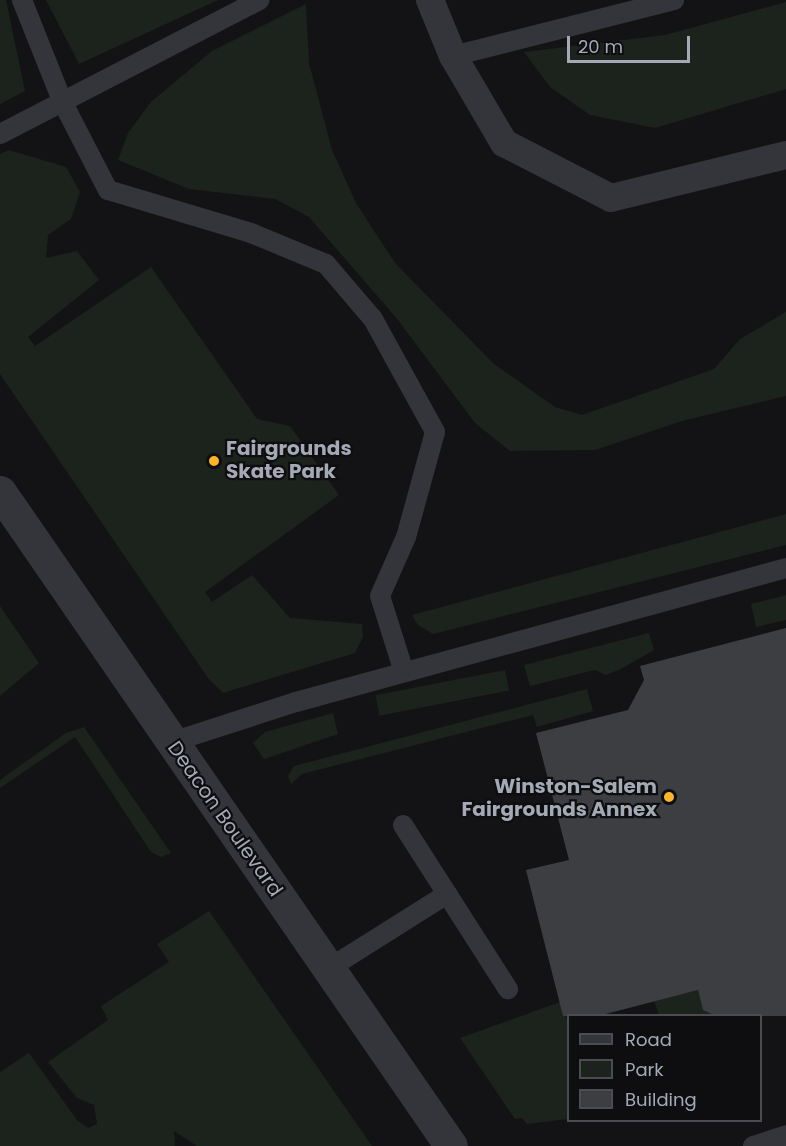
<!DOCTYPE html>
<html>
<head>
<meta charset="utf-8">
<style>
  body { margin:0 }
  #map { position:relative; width:786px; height:1146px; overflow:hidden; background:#131315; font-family:Poppins,sans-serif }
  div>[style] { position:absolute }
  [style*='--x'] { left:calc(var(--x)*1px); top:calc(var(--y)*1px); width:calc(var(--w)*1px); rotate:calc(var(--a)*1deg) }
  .green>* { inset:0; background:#1b231c; transform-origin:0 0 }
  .building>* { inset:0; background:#3d3e42 }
  .service>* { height:20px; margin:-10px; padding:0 10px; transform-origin:10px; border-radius:10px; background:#34353a }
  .pedestrian>* { height:28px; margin:-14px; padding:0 14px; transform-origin:14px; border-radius:14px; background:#34353a }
  .tertiary>* { height:33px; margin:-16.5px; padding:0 16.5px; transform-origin:16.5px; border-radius:16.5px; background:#34353a }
  .dots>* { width:16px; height:16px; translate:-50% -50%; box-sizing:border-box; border:3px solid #0e0e10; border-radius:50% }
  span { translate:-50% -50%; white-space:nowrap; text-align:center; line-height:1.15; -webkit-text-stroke:4.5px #0e0e10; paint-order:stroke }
  .poi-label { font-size:20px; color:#a4a9b6; font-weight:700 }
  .left { translate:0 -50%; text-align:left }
  .right { translate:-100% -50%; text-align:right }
  .street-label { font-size:20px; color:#a4a9b6 }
  .legend { position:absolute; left:567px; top:1014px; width:195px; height:108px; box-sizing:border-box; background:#0e0e10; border:2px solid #4a4c52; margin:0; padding:8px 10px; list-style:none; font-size:18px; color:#a4a9b6 }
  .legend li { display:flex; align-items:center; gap:12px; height:30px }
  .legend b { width:30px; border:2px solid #4a4c52 }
  .scale { position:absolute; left:567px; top:36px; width:123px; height:27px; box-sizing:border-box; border:3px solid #a4a9b6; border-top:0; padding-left:8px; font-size:18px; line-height:21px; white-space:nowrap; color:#a4a9b6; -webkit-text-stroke:4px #0e0e10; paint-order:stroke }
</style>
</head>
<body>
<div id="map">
  <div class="green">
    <i style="clip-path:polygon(0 0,6px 0,25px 91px,0 104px)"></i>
    <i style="clip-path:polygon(46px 0,218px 0,79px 64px)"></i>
    <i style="clip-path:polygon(786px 2px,786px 89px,655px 128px,590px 115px,550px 87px,524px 52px,665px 35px)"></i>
    <i style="clip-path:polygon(306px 4px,309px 63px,332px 150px,356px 203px,395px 263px,494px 364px,555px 407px,582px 415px,714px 369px,740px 339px,786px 312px,786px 396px,682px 421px,595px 450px,510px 451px,475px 423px,398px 320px,309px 217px,275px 199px,189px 189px,118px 160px,128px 133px,151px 102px,212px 51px)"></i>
    <i style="clip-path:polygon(9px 150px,66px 167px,80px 192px,71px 219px,48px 235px,46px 258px,77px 251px,99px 280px,28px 337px,35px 346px,151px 267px,257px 419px,290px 426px,339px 495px,205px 592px,212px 602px,252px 575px,290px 618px,362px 624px,363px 637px,355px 653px,223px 693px,208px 678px,0 374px,0 154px)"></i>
    <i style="clip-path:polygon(786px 514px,786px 545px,433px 634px,418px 625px,412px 615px)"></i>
    <i style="clip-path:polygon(786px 595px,786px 620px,756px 627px,751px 604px)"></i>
    <i style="clip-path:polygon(0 606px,39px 663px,0 696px)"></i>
    <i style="clip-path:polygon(649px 633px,654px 650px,621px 669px,606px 675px,595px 670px,530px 686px,524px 665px)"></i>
    <i style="left:505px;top:670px;width:21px;height:132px;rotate:79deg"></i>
    <i style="clip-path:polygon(587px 689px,593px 711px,537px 727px,533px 715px,302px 774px,291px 784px,288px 776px,294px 766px)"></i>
    <i style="clip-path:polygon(333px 713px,338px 734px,264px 759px,253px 743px,265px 732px)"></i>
    <i style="clip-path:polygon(84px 727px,171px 853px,161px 857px,151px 852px,75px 737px,0 788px,0 780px,66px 733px)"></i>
    <i style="clip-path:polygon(209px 911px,372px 1146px,197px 1146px,174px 1131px,175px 1146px,0 1146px,0 1072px,29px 1053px,77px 1120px,88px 1128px,97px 1124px,94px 1105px,77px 1098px,48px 1062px,108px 1020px,101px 1006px,169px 962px,157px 944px)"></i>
    <i style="clip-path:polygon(698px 990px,716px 1015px,659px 1015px,654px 1001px)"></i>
    <i style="clip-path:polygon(560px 1002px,568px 1023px,568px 1119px,527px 1124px,522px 1118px,515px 1119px,460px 1038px)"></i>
  </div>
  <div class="building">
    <i style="clip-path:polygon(786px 628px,786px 1016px,716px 1016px,703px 1010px,698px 990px,598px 1016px,563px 1016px,526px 870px,569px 860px,536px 733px,628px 710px,644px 680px,640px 666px)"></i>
  </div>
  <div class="service">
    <i style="--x:22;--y:0;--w:111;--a:68.3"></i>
    <i style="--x:63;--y:103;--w:98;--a:62.7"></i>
    <i style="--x:108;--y:190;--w:149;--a:16.7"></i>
    <i style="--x:251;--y:233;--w:81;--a:22.5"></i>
    <i style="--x:326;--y:264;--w:72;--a:49.5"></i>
    <i style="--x:373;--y:319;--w:129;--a:61.2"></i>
    <i style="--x:435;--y:432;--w:109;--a:105.4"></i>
    <i style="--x:406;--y:537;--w:64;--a:113.8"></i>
    <i style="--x:380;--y:596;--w:80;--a:72.5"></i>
    <i style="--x:453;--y:56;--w:228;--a:-14.2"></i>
    <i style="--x:0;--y:134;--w:292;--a:-27.3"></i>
    <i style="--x:172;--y:742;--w:130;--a:-17.9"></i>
    <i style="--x:296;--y:702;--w:508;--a:-15.29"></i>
    <i style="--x:403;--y:825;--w:195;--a:57.4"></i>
    <i style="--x:328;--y:969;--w:141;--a:-32.2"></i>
    <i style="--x:753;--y:1146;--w:35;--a:-18"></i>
  </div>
  <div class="pedestrian">
    <i style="--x:430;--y:0;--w:61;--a:67.7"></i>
    <i style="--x:453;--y:56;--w:101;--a:59.6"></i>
    <i style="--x:504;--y:143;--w:120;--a:27.2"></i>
    <i style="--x:611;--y:198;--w:180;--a:-13.8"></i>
  </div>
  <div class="tertiary">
    <i style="--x:0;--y:492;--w:794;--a:55.41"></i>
  </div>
  <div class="dots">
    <i style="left:214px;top:461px;background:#fbb526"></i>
    <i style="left:669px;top:797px;background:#fbb526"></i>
  </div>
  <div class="poi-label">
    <span class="left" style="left:226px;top:460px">Fairgrounds<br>Skate Park</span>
    <span class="right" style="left:657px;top:798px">Winston-Salem<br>Fairgrounds Annex</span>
  </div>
  <div class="street-label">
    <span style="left:225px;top:819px;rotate:55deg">Deacon Boulevard</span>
  </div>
  <ul class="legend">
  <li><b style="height:8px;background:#34353a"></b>Road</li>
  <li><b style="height:16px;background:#1b231c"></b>Park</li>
  <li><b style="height:16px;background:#3d3e42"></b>Building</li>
  </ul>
  <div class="scale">20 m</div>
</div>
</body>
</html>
